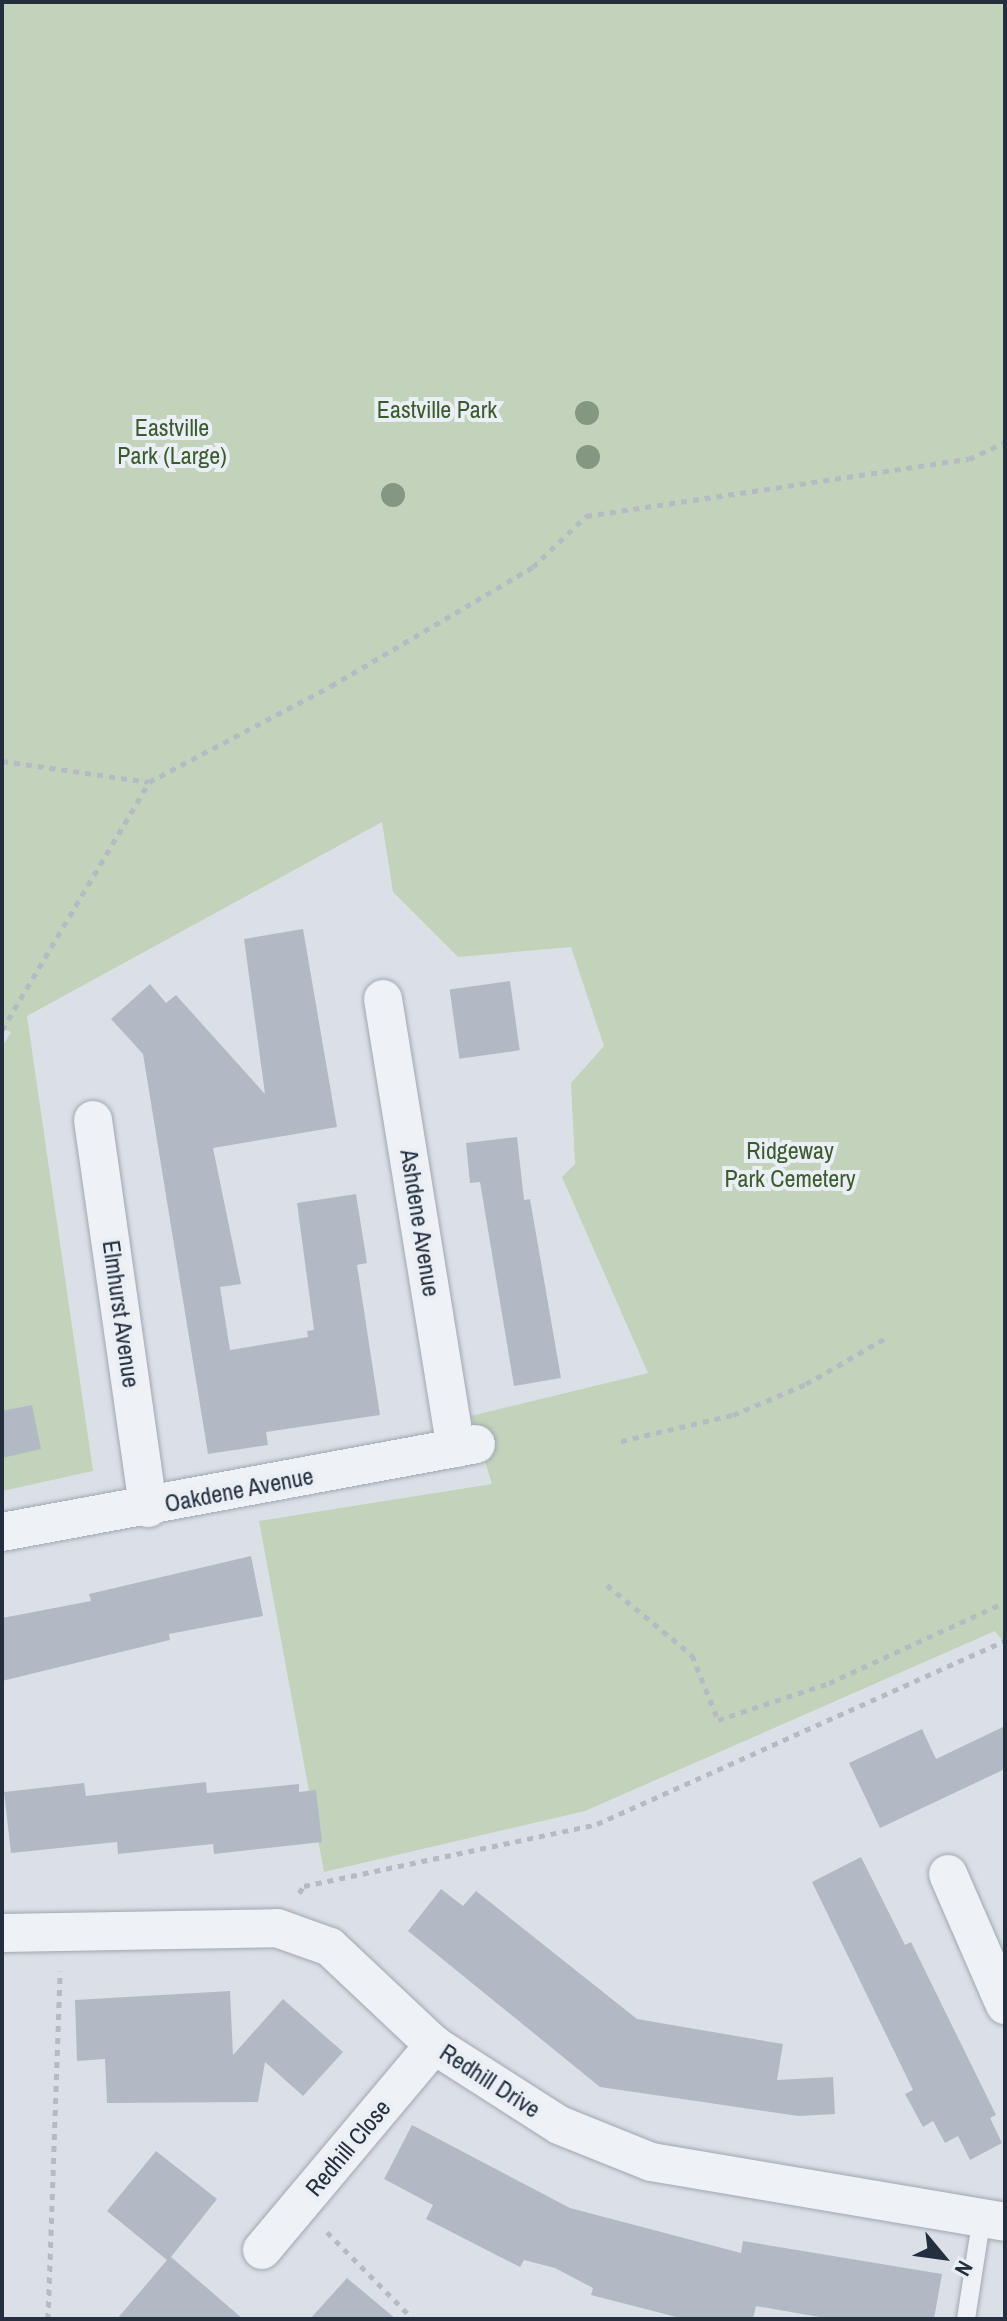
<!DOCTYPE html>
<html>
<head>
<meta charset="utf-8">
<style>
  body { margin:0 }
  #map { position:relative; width:1007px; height:2321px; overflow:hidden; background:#dbe0e7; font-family:"Archivo Narrow",sans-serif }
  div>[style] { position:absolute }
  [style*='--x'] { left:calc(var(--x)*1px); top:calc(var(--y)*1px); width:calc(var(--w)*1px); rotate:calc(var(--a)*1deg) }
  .green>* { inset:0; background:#c2d2bb }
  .building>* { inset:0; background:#b1bac4; transform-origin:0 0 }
  .path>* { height:5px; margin-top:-2.5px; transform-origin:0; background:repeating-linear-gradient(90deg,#b5bbc2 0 6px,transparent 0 12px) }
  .roads { filter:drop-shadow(0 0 2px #a0a7b1) drop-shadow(0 0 2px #a0a7b1) }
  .service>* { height:18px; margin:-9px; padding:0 9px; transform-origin:9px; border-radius:9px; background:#eef1f5 }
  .minor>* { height:38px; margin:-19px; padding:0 19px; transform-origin:19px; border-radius:19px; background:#eef1f5 }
  .trees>* { width:24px; height:24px; margin:-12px; border-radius:50%; background:#839782 }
  span { translate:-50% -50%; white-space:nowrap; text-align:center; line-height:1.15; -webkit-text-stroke:8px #eaeff5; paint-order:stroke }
  .park-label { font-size:24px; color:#3b5b2f }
  .street-label { font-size:24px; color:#232f3e }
  .frame { position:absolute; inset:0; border:4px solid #232f3e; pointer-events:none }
  .north { position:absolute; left:903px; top:2217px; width:80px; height:80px; -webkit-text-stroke:6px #eaeff5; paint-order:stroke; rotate:119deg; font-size:22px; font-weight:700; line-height:32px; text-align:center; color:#232f3e }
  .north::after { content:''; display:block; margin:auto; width:28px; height:36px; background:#232f3e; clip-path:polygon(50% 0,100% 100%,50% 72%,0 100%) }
</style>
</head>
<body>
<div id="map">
  <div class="green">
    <i style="clip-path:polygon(2px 2px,1005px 2px,1005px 1644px,995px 1631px,585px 1811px,324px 1872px,259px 1521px,492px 1484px,471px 1416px,648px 1373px,562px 1177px,575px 1164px,571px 1083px,604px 1046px,571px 947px,458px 957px,393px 892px,382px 822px,27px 1016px,93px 1471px,2px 1491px,2px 1047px,11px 1032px,2px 1029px)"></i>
  </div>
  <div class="building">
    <i style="clip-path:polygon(303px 929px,337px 1127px,213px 1148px,241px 1284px,220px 1287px,230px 1350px,308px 1337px,307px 1331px,314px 1330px,297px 1203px,356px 1194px,367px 1263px,357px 1265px,380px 1415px,266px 1432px,268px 1445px,208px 1454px,143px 1054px,111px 1019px,150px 984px,166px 1003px,176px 995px,265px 1094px,244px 939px)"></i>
    <i style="left:510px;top:981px;width:70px;height:61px;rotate:82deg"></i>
    <i style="clip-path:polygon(517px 1137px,524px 1200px,530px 1199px,561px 1378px,514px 1386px,480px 1182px,470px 1183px,466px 1143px)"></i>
    <i style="clip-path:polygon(32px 1405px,41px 1449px,2px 1458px,2px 1411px)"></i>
    <i style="clip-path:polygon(251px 1556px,263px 1616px,169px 1634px,170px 1640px,2px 1681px,2px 1618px,91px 1601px,89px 1594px)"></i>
    <i style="clip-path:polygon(1005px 1726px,1005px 1769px,880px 1828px,849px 1763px,922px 1729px,936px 1759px)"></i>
    <i style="clip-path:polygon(206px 1782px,207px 1793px,299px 1784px,299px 1792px,316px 1790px,322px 1842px,214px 1854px,213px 1844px,118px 1854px,117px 1842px,11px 1853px,4px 1792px,84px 1783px,86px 1796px)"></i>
    <i style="clip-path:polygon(861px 1857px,905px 1945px,911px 1942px,996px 2115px,990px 2118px,1002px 2143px,970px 2160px,958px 2136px,945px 2143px,933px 2121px,923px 2127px,905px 2094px,913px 2090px,812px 1882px)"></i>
    <i style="clip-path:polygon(441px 1889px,463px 1906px,476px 1891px,637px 2019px,783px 2044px,777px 2080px,833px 2077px,835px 2114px,798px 2116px,600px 2087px,408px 1931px)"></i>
    <i style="clip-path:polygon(230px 1991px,233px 2055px,283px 1999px,343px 2052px,303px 2096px,265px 2062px,258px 2102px,107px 2103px,105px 2059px,77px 2061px,75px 2000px)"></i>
    <i style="clip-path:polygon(412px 2125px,570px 2208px,741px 2253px,743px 2241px,942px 2274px,934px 2319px,831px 2319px,756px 2306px,753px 2319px,684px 2319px,591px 2295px,593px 2288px,555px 2268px,524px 2260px,520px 2267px,426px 2219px,433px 2205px,384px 2179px)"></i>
    <i style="clip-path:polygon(156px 2151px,217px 2199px,171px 2257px,243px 2319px,117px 2319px,167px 2260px,107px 2211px)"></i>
    <i style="clip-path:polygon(347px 2278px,396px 2319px,310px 2319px)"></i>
  </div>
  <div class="path">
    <i style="--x:2;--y:761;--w:148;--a:8.1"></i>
    <i style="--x:149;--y:782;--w:206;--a:-27.8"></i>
    <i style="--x:331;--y:686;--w:234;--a:-30.5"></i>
    <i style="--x:533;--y:567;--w:74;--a:-43.9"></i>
    <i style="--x:586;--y:516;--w:387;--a:-8.5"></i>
    <i style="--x:969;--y:459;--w:40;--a:-25"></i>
    <i style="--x:2;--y:1030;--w:288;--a:-59.3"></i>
    <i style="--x:621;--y:1441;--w:115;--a:-13.1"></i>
    <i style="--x:733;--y:1415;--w:79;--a:-23"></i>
    <i style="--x:806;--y:1384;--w:96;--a:-30"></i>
    <i style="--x:607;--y:1585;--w:110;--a:39.5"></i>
    <i style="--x:692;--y:1655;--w:70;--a:68.2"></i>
    <i style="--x:718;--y:1720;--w:117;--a:-18.4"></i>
    <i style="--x:829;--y:1683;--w:194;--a:-24.7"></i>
    <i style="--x:299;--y:1893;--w:9;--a:-54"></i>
    <i style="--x:304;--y:1886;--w:299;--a:-11.9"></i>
    <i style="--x:597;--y:1824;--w:447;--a:-24.2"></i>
    <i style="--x:327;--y:2232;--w:122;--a:45.3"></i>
    <i style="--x:48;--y:2319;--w:348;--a:-88"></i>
  </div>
  <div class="roads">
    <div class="service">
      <i style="--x:966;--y:2319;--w:98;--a:-81.2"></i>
    </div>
    <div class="minor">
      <i style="--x:383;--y:999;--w:455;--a:80.8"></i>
      <i style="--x:93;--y:1120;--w:392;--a:81.9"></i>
      <i style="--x:2;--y:1532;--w:482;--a:-10.5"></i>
      <i style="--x:948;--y:1874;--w:143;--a:66.5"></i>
      <i style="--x:2;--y:1933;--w:275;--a:-1"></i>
      <i style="--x:277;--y:1928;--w:56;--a:19.7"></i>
      <i style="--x:330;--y:1947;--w:143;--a:43.3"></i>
      <i style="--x:434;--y:2045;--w:148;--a:32.6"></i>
      <i style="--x:559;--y:2125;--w:99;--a:21.9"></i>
      <i style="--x:651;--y:2162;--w:359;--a:9.6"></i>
      <i style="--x:262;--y:2250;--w:268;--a:-50"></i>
    </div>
  </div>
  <div class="trees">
    <i style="left:587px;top:413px"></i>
    <i style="left:588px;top:457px"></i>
    <i style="left:393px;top:495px"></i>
  </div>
  <div class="park-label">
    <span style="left:437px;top:410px">Eastville Park</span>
    <span style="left:172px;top:442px">Eastville<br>Park (Large)</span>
    <span style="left:790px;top:1165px">Ridgeway<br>Park Cemetery</span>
  </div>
  <div class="street-label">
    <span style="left:420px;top:1223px;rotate:81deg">Ashdene Avenue</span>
    <span style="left:121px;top:1314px;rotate:82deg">Elmhurst Avenue</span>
    <span style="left:239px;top:1490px;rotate:-11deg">Oakdene Avenue</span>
    <span style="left:490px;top:2081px;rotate:33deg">Redhill Drive</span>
    <span style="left:348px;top:2148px;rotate:-50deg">Redhill Close</span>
  </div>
  <div class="frame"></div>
  <div class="north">N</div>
</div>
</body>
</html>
